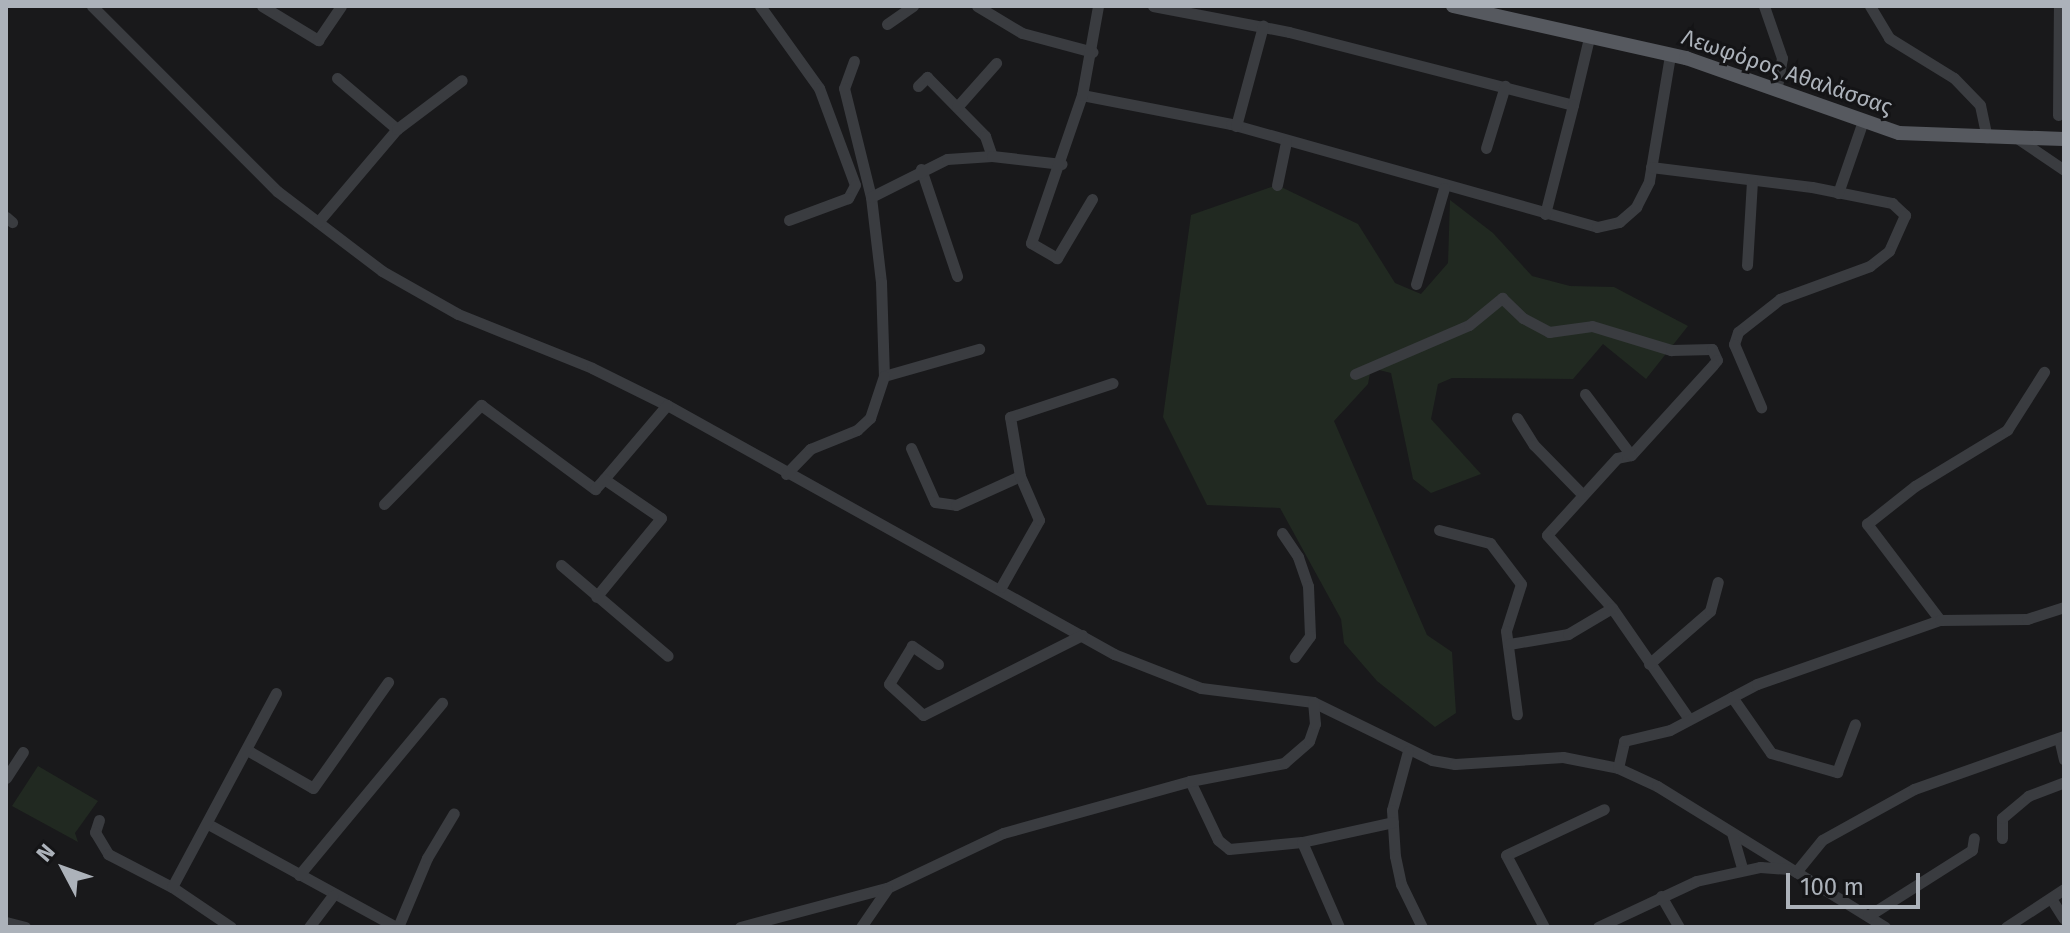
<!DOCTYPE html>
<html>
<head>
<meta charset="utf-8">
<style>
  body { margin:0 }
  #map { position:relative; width:2070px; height:933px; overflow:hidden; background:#19191b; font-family:"Fira Sans",sans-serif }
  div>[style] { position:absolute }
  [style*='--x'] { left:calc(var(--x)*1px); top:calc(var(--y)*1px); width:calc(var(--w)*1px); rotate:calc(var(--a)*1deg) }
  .green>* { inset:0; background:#212921 }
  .minor>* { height:11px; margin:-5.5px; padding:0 5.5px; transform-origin:5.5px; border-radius:5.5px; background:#3a3c40 }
  .major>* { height:14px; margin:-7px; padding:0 7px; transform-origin:7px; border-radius:7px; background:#56595f }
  span { translate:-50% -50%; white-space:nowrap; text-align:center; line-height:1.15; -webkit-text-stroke:6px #141416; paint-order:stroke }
  .street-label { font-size:22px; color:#acb2ba }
  .frame { position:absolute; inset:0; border:8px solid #acb2ba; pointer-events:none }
  .north { position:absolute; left:24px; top:829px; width:80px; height:80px; -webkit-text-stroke:6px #141416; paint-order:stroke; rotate:311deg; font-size:22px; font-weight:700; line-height:32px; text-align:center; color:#acb2ba }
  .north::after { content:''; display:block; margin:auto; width:28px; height:36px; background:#acb2ba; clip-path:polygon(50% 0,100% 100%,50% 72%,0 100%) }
  .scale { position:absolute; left:1786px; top:873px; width:134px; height:36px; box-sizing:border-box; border:4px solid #acb2ba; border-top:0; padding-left:10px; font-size:24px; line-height:28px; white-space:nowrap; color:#acb2ba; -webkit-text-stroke:6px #141416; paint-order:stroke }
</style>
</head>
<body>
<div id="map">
  <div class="green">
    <i style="clip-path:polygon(1277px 185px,1358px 224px,1395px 283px,1421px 294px,1448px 263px,1450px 200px,1493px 233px,1532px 276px,1570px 286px,1614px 287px,1688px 326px,1646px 379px,1603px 344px,1573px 379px,1452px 378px,1438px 384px,1431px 419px,1481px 474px,1431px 493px,1413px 479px,1391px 373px,1371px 368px,1368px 384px,1334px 421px,1427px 635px,1452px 652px,1456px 713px,1435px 727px,1377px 681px,1344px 643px,1341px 619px,1280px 508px,1207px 505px,1163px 417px,1191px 215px)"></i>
    <i style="clip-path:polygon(38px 766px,98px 801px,75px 833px,78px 842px,12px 806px)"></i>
  </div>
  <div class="minor">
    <i style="--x:92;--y:6;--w:262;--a:45"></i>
    <i style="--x:277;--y:191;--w:132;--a:37.3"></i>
    <i style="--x:382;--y:271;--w:87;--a:29.5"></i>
    <i style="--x:458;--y:314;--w:144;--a:21.9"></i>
    <i style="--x:592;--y:368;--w:84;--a:26.3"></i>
    <i style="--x:667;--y:405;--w:512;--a:29.12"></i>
    <i style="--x:1114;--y:654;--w:93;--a:21.3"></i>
    <i style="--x:1201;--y:688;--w:113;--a:7.1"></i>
    <i style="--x:1313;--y:702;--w:132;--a:26"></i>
    <i style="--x:1432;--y:760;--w:23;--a:10"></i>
    <i style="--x:1455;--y:764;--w:108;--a:-3.7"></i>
    <i style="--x:1563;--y:757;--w:56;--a:11.3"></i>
    <i style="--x:1618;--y:768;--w:43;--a:24.8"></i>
    <i style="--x:1657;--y:786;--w:268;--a:31.7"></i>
    <i style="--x:262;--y:6;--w:66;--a:31.3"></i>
    <i style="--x:318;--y:40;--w:41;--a:-55.9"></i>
    <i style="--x:760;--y:6;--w:101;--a:54.3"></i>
    <i style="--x:819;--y:88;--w:103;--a:69.6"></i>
    <i style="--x:855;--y:185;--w:15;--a:118"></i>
    <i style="--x:848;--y:198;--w:63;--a:159.6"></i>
    <i style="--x:977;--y:6;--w:52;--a:31"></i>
    <i style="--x:1022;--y:33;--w:73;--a:15"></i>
    <i style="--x:1153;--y:6;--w:138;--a:10.8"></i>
    <i style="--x:1289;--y:32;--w:293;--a:14.4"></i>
    <i style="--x:1573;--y:105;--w:69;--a:-76.6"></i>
    <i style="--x:1764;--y:6;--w:55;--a:70.9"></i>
    <i style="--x:1782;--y:58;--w:29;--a:100"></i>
    <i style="--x:1870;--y:6;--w:37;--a:59"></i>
    <i style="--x:1889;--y:38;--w:76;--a:31.6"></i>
    <i style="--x:1954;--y:78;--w:37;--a:46"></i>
    <i style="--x:1980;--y:105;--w:33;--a:78"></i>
    <i style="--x:887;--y:24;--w:32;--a:-35"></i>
    <i style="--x:854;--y:61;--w:29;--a:110"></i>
    <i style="--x:844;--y:88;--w:112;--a:76.1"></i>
    <i style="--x:871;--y:197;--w:86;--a:83.3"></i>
    <i style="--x:881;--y:282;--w:94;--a:88.2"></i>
    <i style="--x:884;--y:376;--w:99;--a:-15.9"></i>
    <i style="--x:337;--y:78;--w:79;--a:40.4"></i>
    <i style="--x:918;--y:86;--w:13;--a:-45"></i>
    <i style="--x:927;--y:77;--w:83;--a:45.5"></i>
    <i style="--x:985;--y:136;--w:21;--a:71"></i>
    <i style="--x:1082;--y:95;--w:152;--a:11"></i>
    <i style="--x:1231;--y:124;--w:380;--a:15.7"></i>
    <i style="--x:1597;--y:227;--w:23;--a:-13"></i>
    <i style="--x:1619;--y:222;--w:23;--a:-41"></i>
    <i style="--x:1636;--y:207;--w:29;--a:-63"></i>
    <i style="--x:1649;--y:181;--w:128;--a:-80.5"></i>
    <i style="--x:957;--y:107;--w:59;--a:-48.4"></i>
    <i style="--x:2058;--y:115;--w:109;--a:-89.5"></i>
    <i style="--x:1236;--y:126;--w:104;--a:-74.9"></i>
    <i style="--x:2017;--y:138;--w:57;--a:34.2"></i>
    <i style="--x:1486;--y:148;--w:65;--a:-73"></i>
    <i style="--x:1651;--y:167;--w:162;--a:7.1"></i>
    <i style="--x:1812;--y:187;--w:82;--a:11.3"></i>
    <i style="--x:1892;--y:203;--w:18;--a:43"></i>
    <i style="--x:1905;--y:215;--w:39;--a:114"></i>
    <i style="--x:1889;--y:251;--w:24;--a:142"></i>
    <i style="--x:1870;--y:266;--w:96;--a:159.9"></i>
    <i style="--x:1780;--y:299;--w:53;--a:141.8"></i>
    <i style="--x:1738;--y:332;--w:13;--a:108"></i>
    <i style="--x:1734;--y:344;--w:69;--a:66.8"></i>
    <i style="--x:921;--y:169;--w:113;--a:71.4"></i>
    <i style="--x:1277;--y:185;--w:44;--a:-78.2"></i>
    <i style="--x:1838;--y:193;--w:76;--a:-70.9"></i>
    <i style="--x:871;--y:197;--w:85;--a:-26.6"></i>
    <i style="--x:947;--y:159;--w:45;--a:-3.8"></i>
    <i style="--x:992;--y:156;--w:70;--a:6.5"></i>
    <i style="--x:1092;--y:199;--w:69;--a:120.7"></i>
    <i style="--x:1057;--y:258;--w:30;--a:-150"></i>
    <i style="--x:1031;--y:243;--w:157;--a:-71"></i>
    <i style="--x:1082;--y:95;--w:90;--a:-79.8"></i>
    <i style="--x:1545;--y:214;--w:113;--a:-75.6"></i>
    <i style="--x:6;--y:217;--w:8;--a:40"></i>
    <i style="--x:318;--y:222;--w:122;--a:-49.7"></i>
    <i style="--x:397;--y:129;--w:81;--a:-37"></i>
    <i style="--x:1747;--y:265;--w:85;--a:-86.6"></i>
    <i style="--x:1416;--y:284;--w:100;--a:-73.7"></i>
    <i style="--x:1355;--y:374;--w:124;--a:-23.3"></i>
    <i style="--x:1469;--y:325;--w:43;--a:-39.3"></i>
    <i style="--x:1502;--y:298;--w:29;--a:44"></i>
    <i style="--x:1523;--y:318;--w:30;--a:28"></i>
    <i style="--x:1549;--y:332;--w:43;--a:-7.9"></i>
    <i style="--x:1592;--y:326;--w:83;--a:16.9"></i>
    <i style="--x:1671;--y:350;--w:41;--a:-1.4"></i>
    <i style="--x:1712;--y:349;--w:12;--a:66"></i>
    <i style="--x:1717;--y:360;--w:6;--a:129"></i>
    <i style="--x:1713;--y:365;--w:122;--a:132.3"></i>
    <i style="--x:1631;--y:455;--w:14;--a:168"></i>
    <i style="--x:1617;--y:458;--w:104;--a:132.3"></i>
    <i style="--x:1547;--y:535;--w:98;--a:48.3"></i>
    <i style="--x:1612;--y:608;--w:135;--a:55.3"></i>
    <i style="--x:1585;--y:394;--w:76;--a:53"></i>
    <i style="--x:1517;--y:418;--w:32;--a:58"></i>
    <i style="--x:1534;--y:445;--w:69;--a:45.6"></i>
    <i style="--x:911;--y:448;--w:59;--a:66"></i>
    <i style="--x:935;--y:502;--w:21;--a:8"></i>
    <i style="--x:956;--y:505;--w:70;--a:-24.4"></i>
    <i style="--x:786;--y:474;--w:35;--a:-46"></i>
    <i style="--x:810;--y:449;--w:51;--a:-22"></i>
    <i style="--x:857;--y:430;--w:18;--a:-43"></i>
    <i style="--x:870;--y:418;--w:44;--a:-71.6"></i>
    <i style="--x:604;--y:479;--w:97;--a:-49.6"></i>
    <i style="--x:384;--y:504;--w:139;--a:-45.6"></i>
    <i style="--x:481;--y:405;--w:142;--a:36.4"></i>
    <i style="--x:595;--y:489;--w:13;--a:-48"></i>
    <i style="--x:604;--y:479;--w:69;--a:34.4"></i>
    <i style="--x:661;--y:518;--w:102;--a:129.4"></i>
    <i style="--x:1439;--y:530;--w:53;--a:14.3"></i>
    <i style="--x:1490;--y:543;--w:51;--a:52.9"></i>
    <i style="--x:1521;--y:584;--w:49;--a:107.7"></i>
    <i style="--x:1506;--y:631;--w:84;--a:82.5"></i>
    <i style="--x:1282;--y:533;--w:29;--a:56"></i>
    <i style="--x:1298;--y:557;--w:31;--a:71"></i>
    <i style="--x:1308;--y:586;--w:50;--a:87.7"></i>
    <i style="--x:1310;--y:636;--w:26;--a:126"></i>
    <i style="--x:561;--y:565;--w:140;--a:40.4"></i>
    <i style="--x:1001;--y:587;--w:77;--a:-60.4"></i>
    <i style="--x:1039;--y:520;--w:48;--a:-113.4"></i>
    <i style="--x:1020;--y:476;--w:60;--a:-99.6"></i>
    <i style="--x:1010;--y:417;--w:108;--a:-18.3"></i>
    <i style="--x:1940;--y:620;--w:121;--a:-127.2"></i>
    <i style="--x:1867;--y:524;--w:61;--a:-38.4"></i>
    <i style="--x:1915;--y:486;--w:108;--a:-31.3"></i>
    <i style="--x:2007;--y:430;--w:69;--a:-57.5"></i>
    <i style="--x:1509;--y:644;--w:60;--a:-9.6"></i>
    <i style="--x:1568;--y:634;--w:51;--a:-30.6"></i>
    <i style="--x:938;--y:664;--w:32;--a:-145"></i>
    <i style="--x:912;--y:646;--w:44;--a:121.2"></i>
    <i style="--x:889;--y:684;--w:46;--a:42.4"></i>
    <i style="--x:923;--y:715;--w:178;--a:-26.7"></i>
    <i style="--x:1649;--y:664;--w:81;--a:-41"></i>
    <i style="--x:1710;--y:611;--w:30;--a:-75"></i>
    <i style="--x:1732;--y:697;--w:68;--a:55.1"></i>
    <i style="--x:1771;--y:753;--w:69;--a:16.1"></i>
    <i style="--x:1837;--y:772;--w:51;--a:-69.4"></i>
    <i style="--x:2059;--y:738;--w:22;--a:77"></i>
    <i style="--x:247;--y:750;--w:76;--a:29.9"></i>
    <i style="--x:313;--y:788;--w:130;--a:-54.7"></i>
    <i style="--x:1408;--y:751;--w:61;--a:105.2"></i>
    <i style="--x:1392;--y:810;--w:46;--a:86.3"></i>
    <i style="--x:1395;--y:856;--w:29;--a:78"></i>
    <i style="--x:1401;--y:884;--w:48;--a:64"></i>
    <i style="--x:1618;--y:768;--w:28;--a:-77"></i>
    <i style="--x:1624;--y:741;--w:47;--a:-13.4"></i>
    <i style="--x:1670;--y:730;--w:98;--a:-27.9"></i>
    <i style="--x:1757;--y:684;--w:194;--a:-19.3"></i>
    <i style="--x:1940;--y:620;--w:87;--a:-0.7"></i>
    <i style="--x:2027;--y:619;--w:39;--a:-18"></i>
    <i style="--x:6;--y:778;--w:31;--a:-57"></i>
    <i style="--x:1190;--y:781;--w:65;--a:64.6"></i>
    <i style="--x:1218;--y:840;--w:14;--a:39"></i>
    <i style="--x:1229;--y:849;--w:73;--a:-5.5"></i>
    <i style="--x:1302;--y:842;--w:93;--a:-12.4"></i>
    <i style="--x:99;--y:820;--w:13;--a:108"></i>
    <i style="--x:95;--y:832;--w:26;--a:59"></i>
    <i style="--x:108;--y:854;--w:72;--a:27.3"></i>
    <i style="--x:172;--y:887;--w:71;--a:34.1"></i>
    <i style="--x:208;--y:824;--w:214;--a:28.7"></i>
    <i style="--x:1732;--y:833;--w:37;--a:74"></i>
    <i style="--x:2002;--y:838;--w:20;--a:-90"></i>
    <i style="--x:2002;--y:818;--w:34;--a:-40"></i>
    <i style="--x:2028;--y:796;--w:39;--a:-21"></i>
    <i style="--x:1302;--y:842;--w:93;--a:66.5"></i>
    <i style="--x:1796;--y:872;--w:41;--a:-50.9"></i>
    <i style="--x:1822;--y:840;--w:105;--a:-29"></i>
    <i style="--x:1914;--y:789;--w:159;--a:-19.5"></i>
    <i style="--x:299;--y:875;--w:224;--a:-50.3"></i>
    <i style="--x:172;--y:887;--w:220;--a:-61.8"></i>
    <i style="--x:1661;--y:896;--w:36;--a:60"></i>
    <i style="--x:2052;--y:900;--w:22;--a:58"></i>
    <i style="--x:1868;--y:916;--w:123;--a:-32.4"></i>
    <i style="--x:1972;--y:850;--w:12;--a:-81"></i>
    <i style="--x:6;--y:922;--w:20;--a:15"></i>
    <i style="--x:309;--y:927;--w:39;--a:-53"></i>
    <i style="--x:398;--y:927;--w:75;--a:-67.2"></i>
    <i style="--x:427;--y:858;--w:52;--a:-59"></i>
    <i style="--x:740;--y:927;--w:152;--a:-14.9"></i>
    <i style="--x:887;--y:888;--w:128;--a:-25.4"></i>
    <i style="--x:1003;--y:833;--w:194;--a:-15.5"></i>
    <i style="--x:1190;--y:781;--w:96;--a:-10.8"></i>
    <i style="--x:1284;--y:763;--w:33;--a:-41"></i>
    <i style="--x:1309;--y:741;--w:18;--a:-71"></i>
    <i style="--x:1315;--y:724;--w:22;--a:-95"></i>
    <i style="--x:861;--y:927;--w:46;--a:-55.6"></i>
    <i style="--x:1544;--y:927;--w:81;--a:-117.8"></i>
    <i style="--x:1506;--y:855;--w:108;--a:-25.1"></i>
    <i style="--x:1598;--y:927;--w:108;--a:-25.1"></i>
    <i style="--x:1696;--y:881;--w:66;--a:-12.3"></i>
    <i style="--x:1760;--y:867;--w:27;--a:4"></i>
    <i style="--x:2006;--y:927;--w:69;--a:-33.2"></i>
  </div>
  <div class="major">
    <i style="--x:1453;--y:6;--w:239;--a:12.6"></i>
    <i style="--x:1686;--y:58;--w:226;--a:19.4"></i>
    <i style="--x:1899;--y:133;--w:165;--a:2.1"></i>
  </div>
  <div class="street-label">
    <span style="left:1787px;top:72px;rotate:19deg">Λεωφόρος Αθαλάσσας</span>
  </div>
  <div class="frame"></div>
  <div class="north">N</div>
  <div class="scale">100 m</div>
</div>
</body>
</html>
